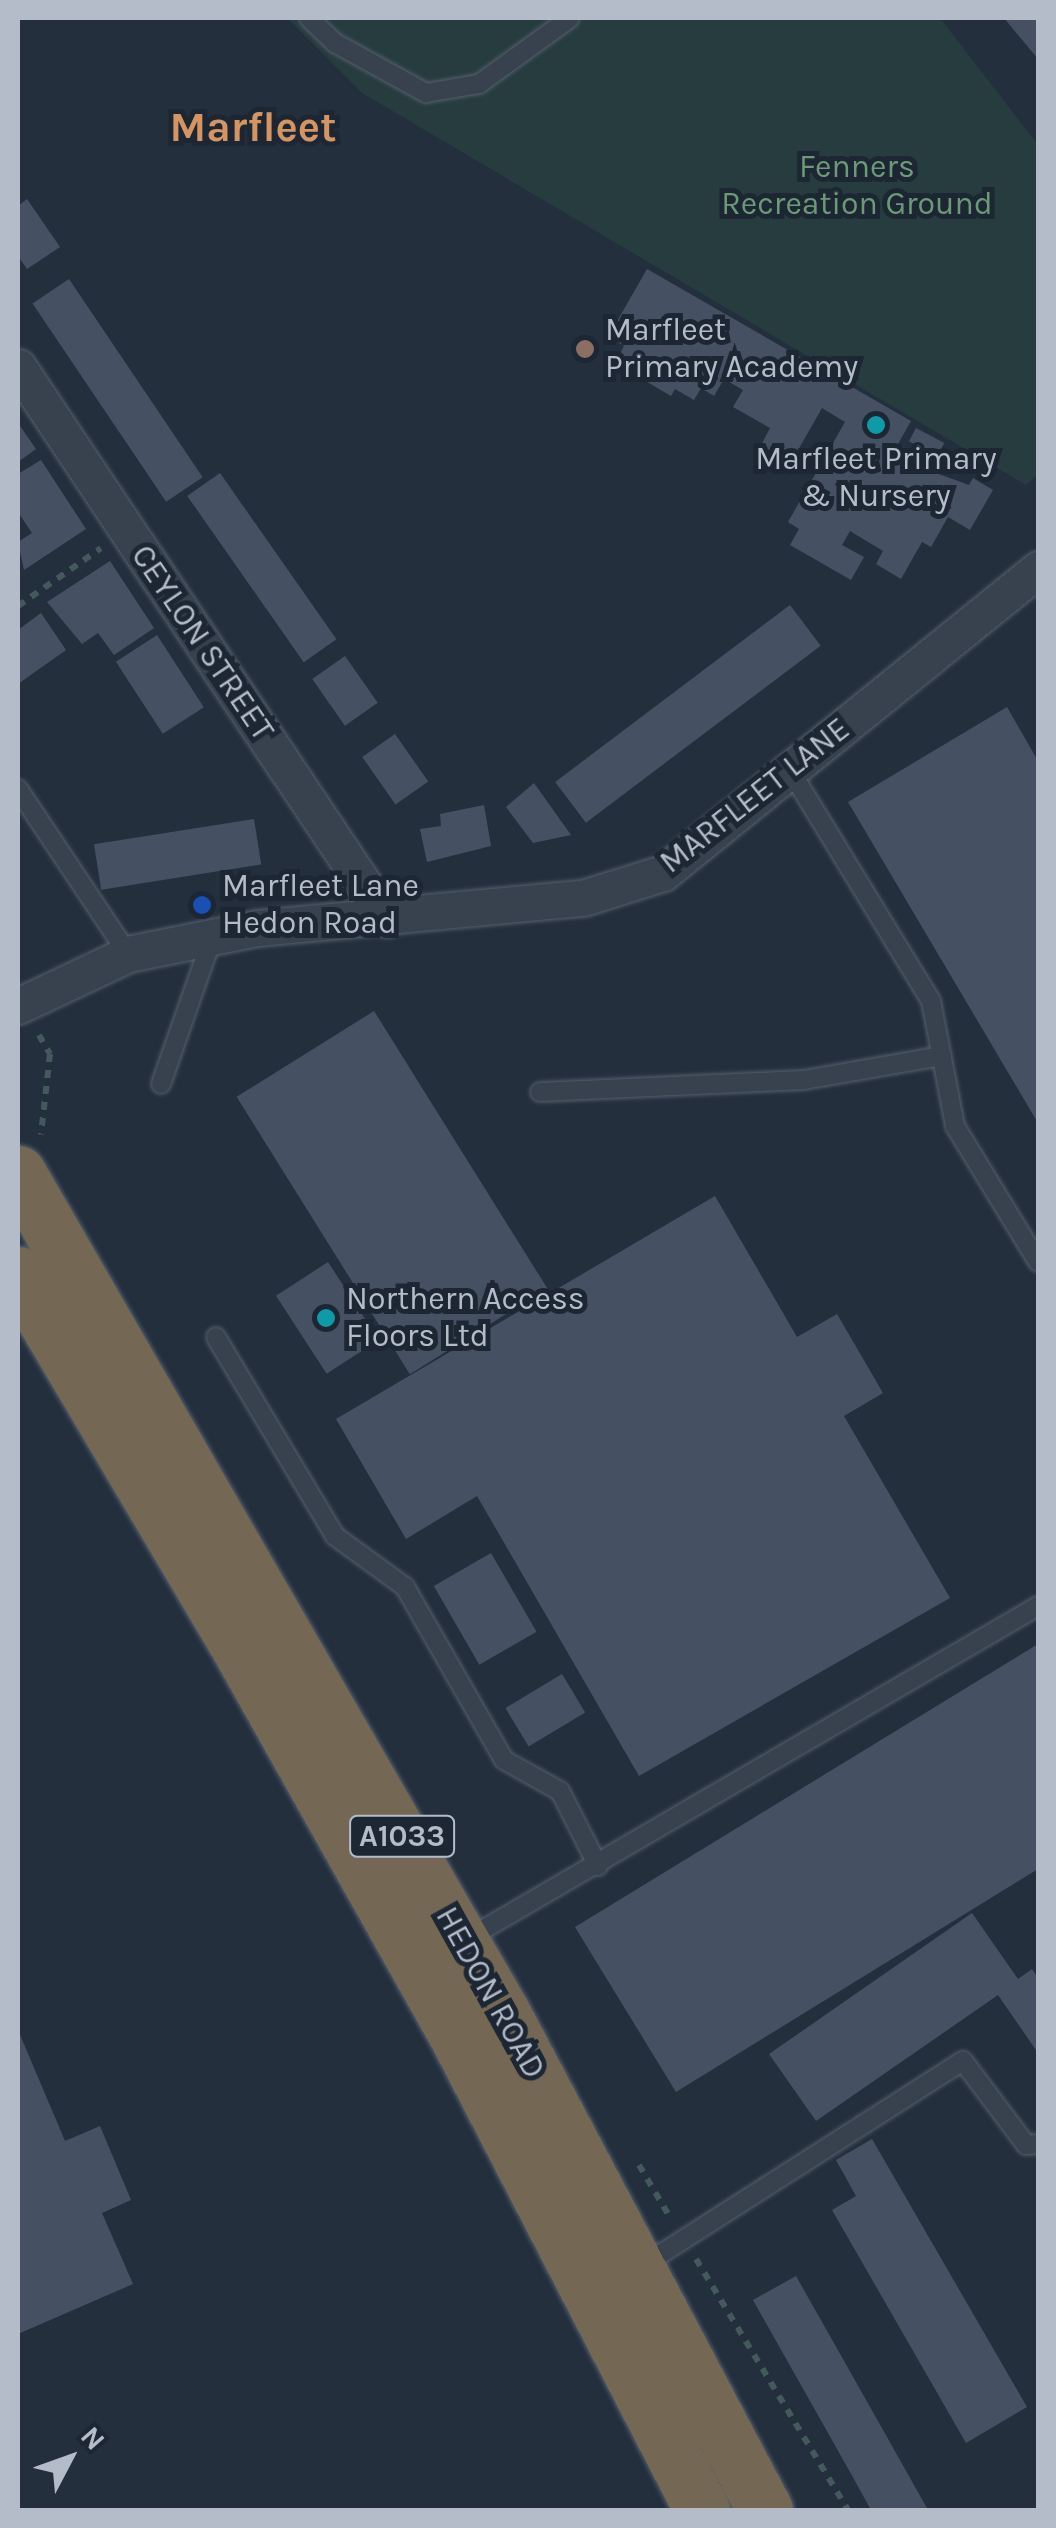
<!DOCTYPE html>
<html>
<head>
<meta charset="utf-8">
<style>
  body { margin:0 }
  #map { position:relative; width:1056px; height:2528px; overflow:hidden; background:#242f3e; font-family:Karla,sans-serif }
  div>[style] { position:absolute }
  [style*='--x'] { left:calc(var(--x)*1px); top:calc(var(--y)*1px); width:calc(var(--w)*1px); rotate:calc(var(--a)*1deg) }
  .green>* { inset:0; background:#263c3f }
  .building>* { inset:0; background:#455162; transform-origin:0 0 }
  .path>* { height:6px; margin-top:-3px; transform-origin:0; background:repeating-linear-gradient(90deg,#44595c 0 8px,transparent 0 16px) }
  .roads { filter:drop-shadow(0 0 2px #565f6c) drop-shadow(0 0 2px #565f6c) }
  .lane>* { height:18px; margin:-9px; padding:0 9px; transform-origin:9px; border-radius:9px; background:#38414e }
  .street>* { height:35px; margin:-17.5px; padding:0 17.5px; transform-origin:17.5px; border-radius:17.5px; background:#38414e }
  .highway>* { height:55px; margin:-27.5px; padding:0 27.5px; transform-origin:27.5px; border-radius:27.5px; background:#746855 }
  .dots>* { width:28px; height:28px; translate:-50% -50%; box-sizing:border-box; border:5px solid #1d2633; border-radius:50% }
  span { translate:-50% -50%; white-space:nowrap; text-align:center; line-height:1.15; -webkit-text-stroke:10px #1d2633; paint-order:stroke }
  .shield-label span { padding:2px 8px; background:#1d2633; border:2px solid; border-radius:8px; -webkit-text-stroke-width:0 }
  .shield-label { font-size:30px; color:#b4bcc9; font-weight:700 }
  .park-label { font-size:32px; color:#6b9a76 }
  .poi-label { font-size:32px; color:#b4bcc9 }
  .left { translate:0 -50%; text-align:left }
  .street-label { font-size:32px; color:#b4bcc9 }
  .district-label { font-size:42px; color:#d59563; font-weight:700 }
  .frame { position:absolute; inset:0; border:20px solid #b4bcc9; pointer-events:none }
  .north { position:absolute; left:20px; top:2408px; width:100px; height:100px; -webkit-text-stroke:8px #1d2633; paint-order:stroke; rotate:49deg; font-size:28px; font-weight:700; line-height:40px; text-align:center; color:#b4bcc9 }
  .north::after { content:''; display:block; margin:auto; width:35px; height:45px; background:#b4bcc9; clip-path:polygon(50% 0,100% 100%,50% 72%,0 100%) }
</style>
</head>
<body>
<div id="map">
  <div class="green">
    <i style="clip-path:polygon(287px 18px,940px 18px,1038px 145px,1038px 474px,1026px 485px,362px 93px)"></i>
  </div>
  <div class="building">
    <i style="clip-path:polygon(1004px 18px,1038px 18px,1038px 59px)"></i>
    <i style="clip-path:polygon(27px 199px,60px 247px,27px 269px,18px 256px,18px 206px)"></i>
    <i style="clip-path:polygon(647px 269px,911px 421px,898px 444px,926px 460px,922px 468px,969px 485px,973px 478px,993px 490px,970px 530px,948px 517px,931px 547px,922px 542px,901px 579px,876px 564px,883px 551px,850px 531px,842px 545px,864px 557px,851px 580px,790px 545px,799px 529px,788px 522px,845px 422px,822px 408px,789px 466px,759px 449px,770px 428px,733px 407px,743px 390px,724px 379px,714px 396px,701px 388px,694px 400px,675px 389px,671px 396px,615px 363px,624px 346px,608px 337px)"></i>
    <i style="left:69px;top:279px;width:239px;height:44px;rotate:56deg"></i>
    <i style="clip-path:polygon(18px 423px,36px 449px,18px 462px)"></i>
    <i style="left:916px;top:428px;width:32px;height:15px;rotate:28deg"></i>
    <i style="clip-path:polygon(41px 460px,86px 529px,24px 570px,18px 542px,32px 533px,18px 512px,18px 474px)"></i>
    <i style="left:220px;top:473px;width:203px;height:40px;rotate:55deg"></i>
    <i style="clip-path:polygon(110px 561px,154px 628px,114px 655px,98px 633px,82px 644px,47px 602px)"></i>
    <i style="left:790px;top:605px;width:51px;height:294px;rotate:53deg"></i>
    <i style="clip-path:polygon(41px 613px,66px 650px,18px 684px,18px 630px)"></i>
    <i style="left:157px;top:635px;width:86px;height:49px;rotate:57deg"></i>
    <i style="left:345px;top:656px;width:57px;height:40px;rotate:55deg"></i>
    <i style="clip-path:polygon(1007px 707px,1038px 761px,1038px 1123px,848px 802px)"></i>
    <i style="left:395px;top:734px;width:58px;height:40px;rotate:55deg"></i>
    <i style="clip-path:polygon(534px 783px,571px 835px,533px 843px,506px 807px)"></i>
    <i style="clip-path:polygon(484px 805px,491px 846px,427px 862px,420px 829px,441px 826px,440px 814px)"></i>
    <i style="left:254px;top:819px;width:46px;height:162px;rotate:81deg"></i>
    <i style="left:374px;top:1011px;width:327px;height:162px;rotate:58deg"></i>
    <i style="clip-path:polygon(715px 1196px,797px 1337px,837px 1314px,883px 1393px,844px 1416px,950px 1598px,639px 1776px,477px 1496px,406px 1539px,336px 1419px)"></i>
    <i style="left:328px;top:1262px;width:93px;height:62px;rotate:57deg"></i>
    <i style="left:491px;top:1553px;width:91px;height:66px;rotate:60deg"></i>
    <i style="clip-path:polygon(1038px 1644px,1038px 1869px,676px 2092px,575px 1927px)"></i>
    <i style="left:562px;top:1674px;width:45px;height:66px;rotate:59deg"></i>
    <i style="clip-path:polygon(972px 1913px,1018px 1979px,1032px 1969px,1038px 1978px,1038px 2053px,998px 1995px,816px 2121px,769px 2054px)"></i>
    <i style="clip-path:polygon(18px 2030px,65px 2141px,100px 2126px,131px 2200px,102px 2213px,133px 2284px,18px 2334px)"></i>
    <i style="clip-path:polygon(872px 2139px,1027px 2407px,966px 2443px,832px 2210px,856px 2196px,836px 2160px)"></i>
    <i style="clip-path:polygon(796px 2276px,865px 2398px,928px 2510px,871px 2510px,850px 2472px,753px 2300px)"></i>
  </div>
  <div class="path">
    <i style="--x:18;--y:606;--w:101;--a:-34.9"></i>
    <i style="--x:39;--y:1035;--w:22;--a:60"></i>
    <i style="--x:50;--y:1054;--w:81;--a:96.4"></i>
    <i style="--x:639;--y:2165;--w:63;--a:59.3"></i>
    <i style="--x:696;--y:2259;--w:293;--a:58.8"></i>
  </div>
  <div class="roads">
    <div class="lane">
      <i style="--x:309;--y:18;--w:36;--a:44"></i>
      <i style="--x:335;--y:43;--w:104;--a:28.8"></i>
      <i style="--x:426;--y:93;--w:54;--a:-9.6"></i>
      <i style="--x:479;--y:84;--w:112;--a:-36"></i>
      <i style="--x:790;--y:770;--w:271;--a:58.6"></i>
      <i style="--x:931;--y:1001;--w:127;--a:79.1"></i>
      <i style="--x:955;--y:1126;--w:159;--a:58.6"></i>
      <i style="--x:18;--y:789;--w:198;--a:56.3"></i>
      <i style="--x:161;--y:1084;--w:155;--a:-70.7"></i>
      <i style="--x:540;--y:1092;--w:264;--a:-2.6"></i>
      <i style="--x:804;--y:1080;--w:140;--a:-9.9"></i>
      <i style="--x:216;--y:1337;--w:232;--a:59.1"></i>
      <i style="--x:335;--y:1536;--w:87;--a:36.1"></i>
      <i style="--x:405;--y:1587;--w:199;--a:60.2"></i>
      <i style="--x:504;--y:1760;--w:64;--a:29"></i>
      <i style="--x:560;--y:1791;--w:84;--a:63.1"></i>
      <i style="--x:467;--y:1939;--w:661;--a:-30.25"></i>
      <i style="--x:642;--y:2266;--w:381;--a:-32.6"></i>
      <i style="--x:963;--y:2061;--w:105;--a:53.1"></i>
      <i style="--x:1026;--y:2145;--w:12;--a:-5"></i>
    </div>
    <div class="street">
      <i style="--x:18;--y:367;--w:664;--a:56.24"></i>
      <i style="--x:18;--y:1006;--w:122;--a:-25.3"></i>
      <i style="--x:128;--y:954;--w:132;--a:-11.4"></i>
      <i style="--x:257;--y:928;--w:327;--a:-5.3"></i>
      <i style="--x:583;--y:898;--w:84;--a:-17.4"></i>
      <i style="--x:663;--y:873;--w:483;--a:-39"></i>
    </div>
    <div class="highway">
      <i style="--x:18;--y:1173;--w:971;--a:60.03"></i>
      <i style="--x:503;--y:2014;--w:561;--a:62.16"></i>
      <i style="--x:18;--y:1274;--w:422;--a:59.4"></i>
      <i style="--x:233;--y:1637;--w:458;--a:60.7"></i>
      <i style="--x:457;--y:2036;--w:534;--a:62.67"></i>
    </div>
  </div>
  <div class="dots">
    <i style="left:585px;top:349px;background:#8d6e63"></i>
    <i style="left:876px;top:425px;background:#0f9aa8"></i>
    <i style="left:202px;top:905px;background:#1a4fb4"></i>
    <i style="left:326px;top:1318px;background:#0f9aa8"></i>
  </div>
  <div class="shield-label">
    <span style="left:402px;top:1836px">A1033</span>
  </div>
  <div class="park-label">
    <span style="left:857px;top:186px">Fenners<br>Recreation Ground</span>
  </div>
  <div class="poi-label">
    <span class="left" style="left:605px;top:349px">Marfleet<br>Primary Academy</span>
    <span style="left:876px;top:478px">Marfleet Primary<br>&amp; Nursery</span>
    <span class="left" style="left:222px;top:905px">Marfleet Lane<br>Hedon Road</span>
    <span class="left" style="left:346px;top:1318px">Northern Access<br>Floors Ltd</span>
  </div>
  <div class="street-label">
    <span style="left:202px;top:643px;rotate:56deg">CEYLON STREET</span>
    <span style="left:755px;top:796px;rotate:-38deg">MARFLEET LANE</span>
    <span style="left:490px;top:1993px;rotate:61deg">HEDON ROAD</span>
  </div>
  <div class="district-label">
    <span style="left:253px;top:127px">Marfleet</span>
  </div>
  <div class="frame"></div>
  <div class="north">N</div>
</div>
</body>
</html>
